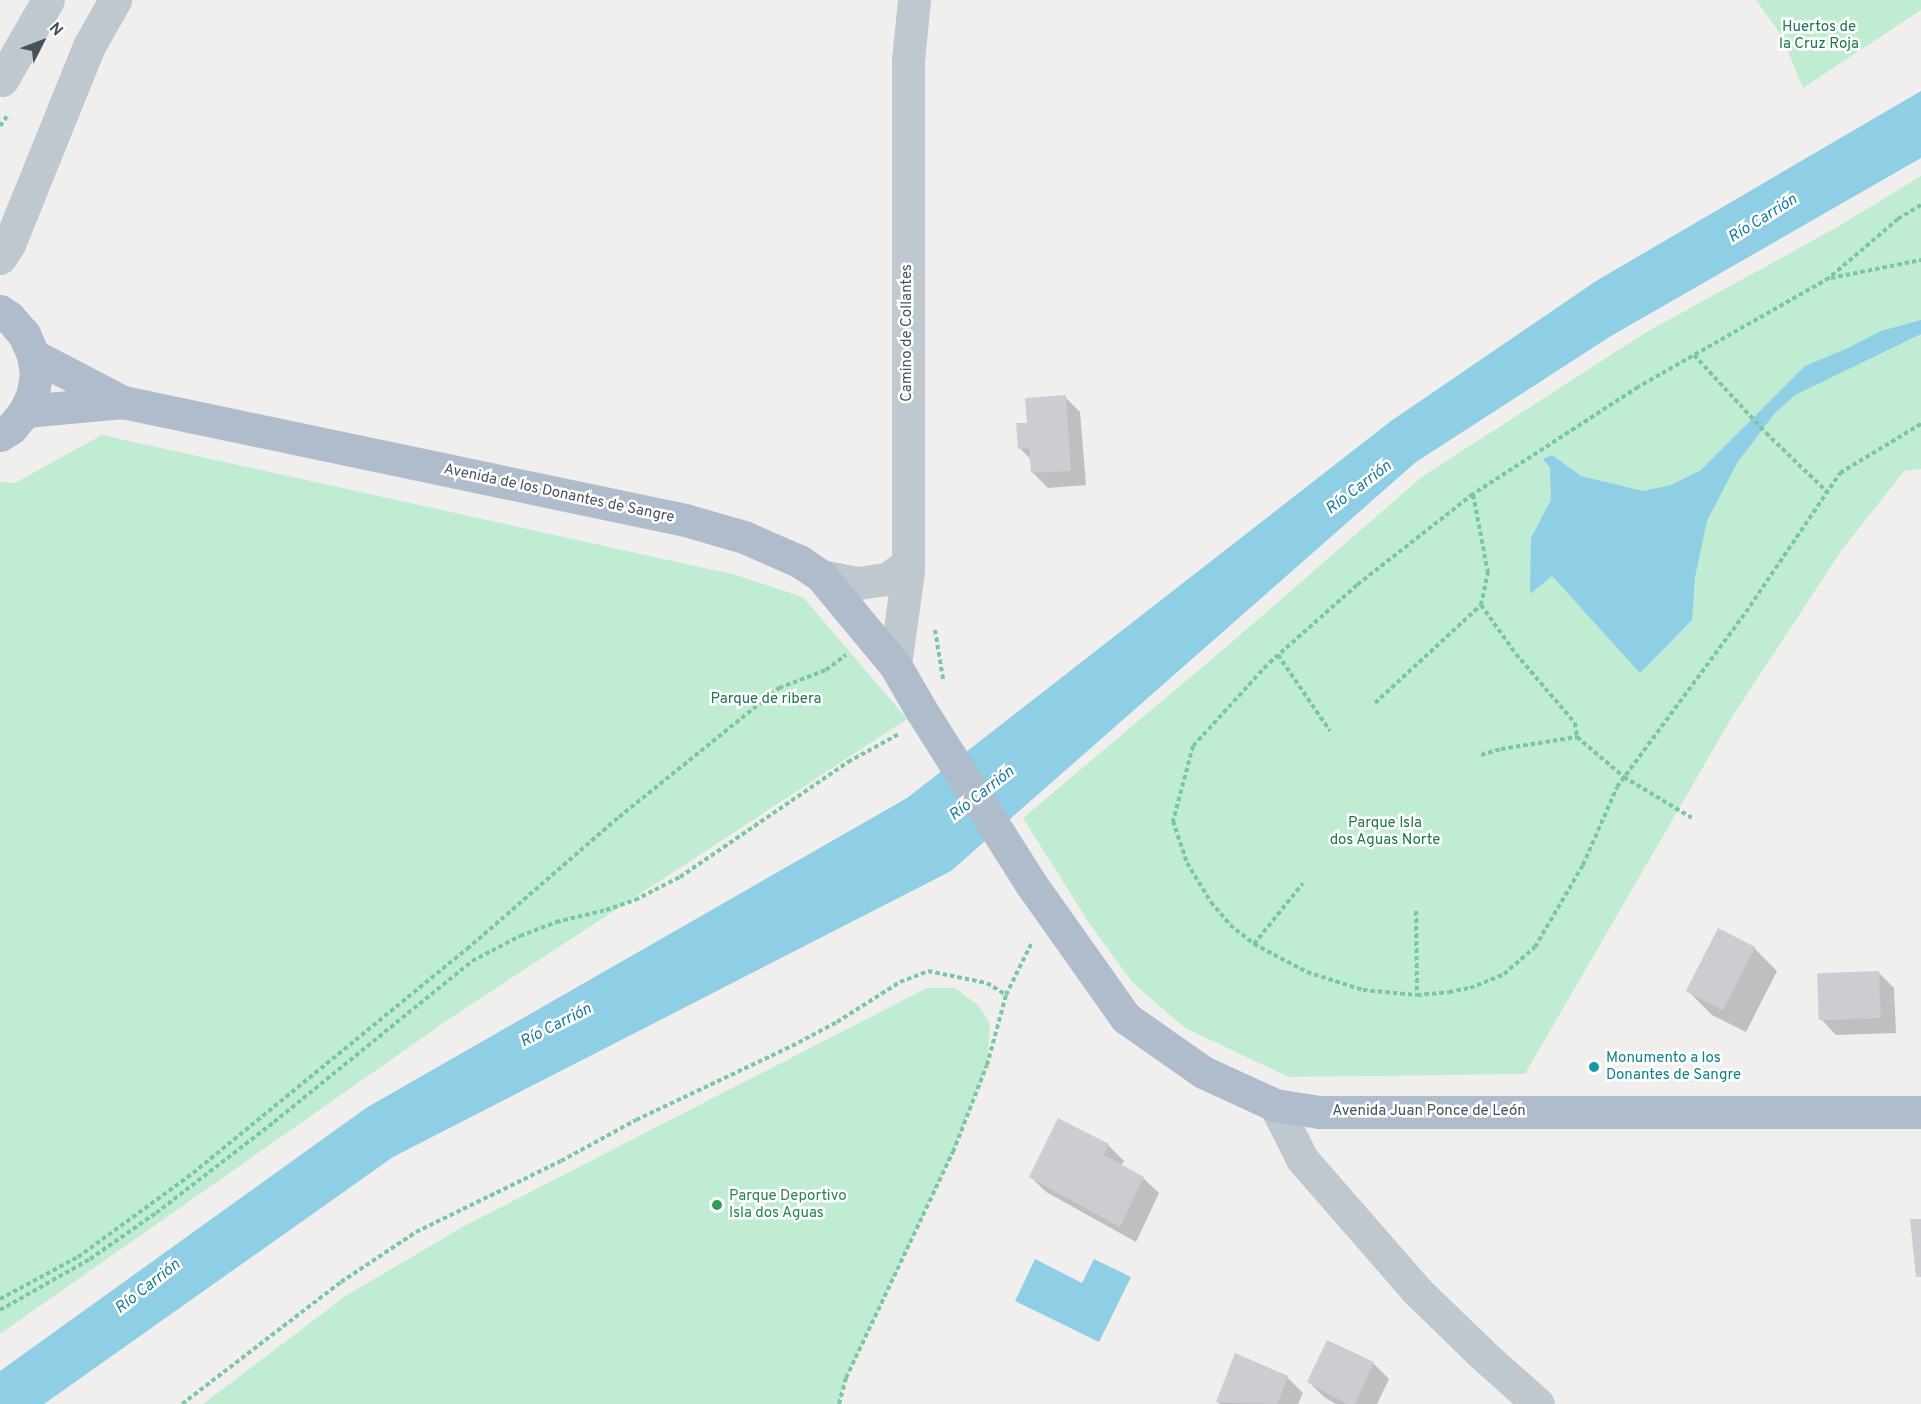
<!DOCTYPE html>
<html>
<head>
<meta charset="utf-8">
<style>
  body { margin:0 }
  #map { position:relative; width:1921px; height:1404px; overflow:hidden; background:#f1eeee; font-family:Overpass,sans-serif }
  div>[style] { position:absolute }
  [style*='--x'] { left:calc(var(--x)*1px); top:calc(var(--y)*1px); width:calc(var(--w)*1px); rotate:calc(var(--a)*1deg) }
  .green>* { inset:0; background:#bfecd3 }
  .water>* { inset:0; background:#8fcfe6 }
  .shadow>* { inset:0; background:#0003 }
  .building>* { inset:0; background:#cccdd2; transform-origin:0 0 }
  .path>* { height:4px; margin-top:-2px; transform-origin:0; background:repeating-linear-gradient(90deg,#79c7a5 0 4.5px,transparent 0 7.5px) }
  .minor>* { height:33px; margin:-16.5px; padding:0 16.5px; transform-origin:16.5px; border-radius:16.5px; background:#c0c8cf }
  .major>* { height:33px; margin:-16.5px; padding:0 16.5px; transform-origin:16.5px; border-radius:16.5px; background:#afbccb }
  .major-bridge>* { height:33px; margin:-16.5px; padding:0 16.5px; transform-origin:16.5px; border-radius:16.5px; background:#afbccb }
  .dots>* { width:16px; height:16px; translate:-50% -50%; box-sizing:border-box; border:3px solid #fff; border-radius:50% }
  span { translate:-50% -50%; white-space:nowrap; text-align:center; line-height:1.15; -webkit-text-stroke:5px #fff; paint-order:stroke }
  .park-label { font-size:15px; color:#1d774f }
  .street-label { font-size:15px; color:#48505a }
  .culture-label { font-size:15px; color:#0d838f }
  .left { translate:0 -50%; text-align:left }
  .leisure-label { font-size:15px; color:#27864d }
  .water-label { font-size:16px; color:#167b9f; font-style:italic }
  .north { position:absolute; left:12px; top:12px; width:60px; height:60px; -webkit-text-stroke:4px #fff; paint-order:stroke; rotate:48deg; font-size:16px; font-weight:700; line-height:24px; text-align:center; color:#48505a }
  .north::after { content:''; display:block; margin:auto; width:21px; height:27px; background:#48505a; clip-path:polygon(50% 0,100% 100%,50% 72%,0 100%) }
</style>
</head>
<body>
<div id="map">
  <div class="green">
    <i style="clip-path:polygon(1756px 0,1921px 0,1921px 10px,1803px 88px,1781px 35px)"></i>
    <i style="clip-path:polygon(1921px 176px,1921px 469px,1904px 471px,1841px 551px,1732px 717px,1525px 1074px,1289px 1077px,1185px 1028px,1132px 982px,1089px 923px,1023px 818px,1225px 648px,1423px 476px,1645px 333px,1839px 226px)"></i>
    <i style="clip-path:polygon(102px 435px,736px 575px,803px 597px,907px 719px,452px 1017px,0 1334px,0 482px,15px 483px)"></i>
    <i style="clip-path:polygon(927px 988px,955px 988px,979px 1006px,990px 1024px,987px 1065px,953px 1152px,846px 1378px,839px 1404px,203px 1404px,347px 1295px,468px 1224px)"></i>
  </div>
  <div class="water">
    <i style="clip-path:polygon(1921px 91px,1921px 158px,1611px 336px,1416px 462px,951px 871px,393px 1157px,44px 1404px,0 1404px,0 1371px,366px 1108px,907px 798px,1391px 421px,1596px 281px)"></i>
    <i style="clip-path:polygon(1921px 320px,1921px 334px,1795px 395px,1774px 414px,1737px 463px,1707px 521px,1695px 577px,1692px 620px,1640px 673px,1552px 576px,1530px 594px,1531px 538px,1551px 500px,1550px 468px,1543px 459px,1552px 455px,1581px 476px,1643px 491px,1671px 485px,1701px 470px,1805px 366px,1846px 349px,1881px 331px)"></i>
    <i style="clip-path:polygon(1035px 1259px,1082px 1283px,1094px 1259px,1131px 1277px,1099px 1342px,1015px 1301px)"></i>
  </div>
  <div class="shadow">
    <i style="clip-path:polygon(1065px 397px,1080px 412px,1086px 485px,1048px 488px,1032px 472px,1031px 460px,1020px 448px,1029px 424px)"></i>
    <i style="clip-path:polygon(1754px 948px,1777px 971px,1746px 1032px,1712px 1015px,1689px 992px)"></i>
    <i style="clip-path:polygon(1878px 972px,1894px 988px,1896px 1033px,1836px 1035px,1821px 1019px)"></i>
    <i style="clip-path:polygon(1108px 1145px,1124px 1161px,1121px 1166px,1143px 1178px,1159px 1193px,1136px 1242px,1046px 1192px,1031px 1177px)"></i>
    <i style="clip-path:polygon(1236px 1355px,1288px 1378px,1303px 1393px,1298px 1404px,1220px 1404px,1217px 1401px)"></i>
    <i style="clip-path:polygon(1373px 1363px,1389px 1379px,1377px 1404px,1336px 1404px,1324px 1397px,1309px 1382px)"></i>
  </div>
  <div class="building">
    <i style="clip-path:polygon(1066px 395px,1071px 471px,1031px 473px,1029px 448px,1018px 449px,1016px 423px,1027px 423px,1025px 398px)"></i>
    <i style="left:1718px;top:928px;width:42px;height:71px;rotate:27deg"></i>
    <i style="left:1879px;top:971px;width:47px;height:62px;rotate:88deg"></i>
    <i style="clip-path:polygon(1058px 1118px,1109px 1144px,1104px 1155px,1144px 1177px,1120px 1227px,1029px 1177px)"></i>
    <i style="clip-path:polygon(1910px 1219px,1921px 1219px,1921px 1277px,1916px 1277px)"></i>
    <i style="clip-path:polygon(1327px 1340px,1374px 1362px,1355px 1404px,1347px 1404px,1307px 1382px)"></i>
    <i style="clip-path:polygon(1235px 1353px,1288px 1376px,1277px 1404px,1216px 1402px)"></i>
  </div>
  <div class="path">
    <i style="--x:0;--y:126;--w:14;--a:-54"></i>
    <i style="--x:1921;--y:205;--w:27;--a:149"></i>
    <i style="--x:1898;--y:219;--w:91;--a:139.5"></i>
    <i style="--x:1829;--y:278;--w:220;--a:150.3"></i>
    <i style="--x:1638;--y:387;--w:197;--a:147"></i>
    <i style="--x:1473;--y:494;--w:147;--a:141.9"></i>
    <i style="--x:1357;--y:585;--w:120;--a:138.4"></i>
    <i style="--x:1267;--y:665;--w:110;--a:132.4"></i>
    <i style="--x:1193;--y:746;--w:78;--a:104.9"></i>
    <i style="--x:1173;--y:821;--w:44;--a:71.6"></i>
    <i style="--x:1187;--y:863;--w:46;--a:58.4"></i>
    <i style="--x:1211;--y:902;--w:30;--a:50"></i>
    <i style="--x:1230;--y:925;--w:31;--a:38"></i>
    <i style="--x:1254;--y:944;--w:60;--a:27.8"></i>
    <i style="--x:1307;--y:972;--w:59;--a:17.8"></i>
    <i style="--x:1363;--y:990;--w:54;--a:5.3"></i>
    <i style="--x:1417;--y:995;--w:32;--a:-5"></i>
    <i style="--x:1449;--y:992;--w:21;--a:-11"></i>
    <i style="--x:1470;--y:988;--w:37;--a:-22"></i>
    <i style="--x:1504;--y:974;--w:41;--a:-41.1"></i>
    <i style="--x:1535;--y:947;--w:95;--a:-59.7"></i>
    <i style="--x:1583;--y:865;--w:85;--a:-66.4"></i>
    <i style="--x:1617;--y:787;--w:217;--a:-53.6"></i>
    <i style="--x:1746;--y:612;--w:168;--a:-55.9"></i>
    <i style="--x:1840;--y:473;--w:95;--a:-31.2"></i>
    <i style="--x:1831;--y:278;--w:92;--a:-11.3"></i>
    <i style="--x:1694;--y:355;--w:106;--a:47.3"></i>
    <i style="--x:1766;--y:433;--w:85;--a:44"></i>
    <i style="--x:1481;--y:605;--w:60;--a:54.5"></i>
    <i style="--x:1516;--y:654;--w:91;--a:49.5"></i>
    <i style="--x:1575;--y:723;--w:14;--a:82"></i>
    <i style="--x:935;--y:630;--w:50;--a:80.7"></i>
    <i style="--x:1278;--y:655;--w:92;--a:55.6"></i>
    <i style="--x:1375;--y:703;--w:144;--a:-42.8"></i>
    <i style="--x:1481;--y:605;--w:33;--a:-78"></i>
    <i style="--x:1488;--y:573;--w:80;--a:-100.8"></i>
    <i style="--x:1481;--y:755;--w:21;--a:-17"></i>
    <i style="--x:1501;--y:749;--w:77;--a:-9"></i>
    <i style="--x:1577;--y:737;--w:62;--a:40.4"></i>
    <i style="--x:1624;--y:777;--w:79;--a:31.1"></i>
    <i style="--x:1416;--y:911;--w:84;--a:89.3"></i>
    <i style="--x:1254;--y:944;--w:78;--a:-51.2"></i>
    <i style="--x:0;--y:1299;--w:89;--a:-28.3"></i>
    <i style="--x:78;--y:1257;--w:142;--a:-36.1"></i>
    <i style="--x:193;--y:1173;--w:354;--a:-39.3"></i>
    <i style="--x:467;--y:949;--w:201;--a:-41"></i>
    <i style="--x:619;--y:817;--w:206;--a:-38.9"></i>
    <i style="--x:779;--y:688;--w:50;--a:-21"></i>
    <i style="--x:826;--y:670;--w:25;--a:-37"></i>
    <i style="--x:0;--y:1310;--w:103;--a:-29.5"></i>
    <i style="--x:90;--y:1259;--w:80;--a:-34.9"></i>
    <i style="--x:156;--y:1213;--w:149;--a:-37.6"></i>
    <i style="--x:274;--y:1122;--w:255;--a:-39.1"></i>
    <i style="--x:472;--y:961;--w:54;--a:-27.5"></i>
    <i style="--x:520;--y:936;--w:39;--a:-21"></i>
    <i style="--x:556;--y:922;--w:51;--a:-13.5"></i>
    <i style="--x:606;--y:910;--w:31;--a:-19"></i>
    <i style="--x:635;--y:900;--w:51;--a:-27.1"></i>
    <i style="--x:680;--y:877;--w:204;--a:-34.4"></i>
    <i style="--x:848;--y:762;--w:58;--a:-28.8"></i>
    <i style="--x:182;--y:1404;--w:200;--a:-37.5"></i>
    <i style="--x:341;--y:1282;--w:90;--a:-33.7"></i>
    <i style="--x:416;--y:1232;--w:161;--a:-26.1"></i>
    <i style="--x:561;--y:1161;--w:85;--a:-28.7"></i>
    <i style="--x:636;--y:1120;--w:173;--a:-25.4"></i>
    <i style="--x:792;--y:1046;--w:51;--a:-28.1"></i>
    <i style="--x:837;--y:1022;--w:75;--a:-32.4"></i>
    <i style="--x:900;--y:982;--w:30;--a:-21"></i>
    <i style="--x:928;--y:971;--w:60;--a:11.5"></i>
    <i style="--x:987;--y:983;--w:22;--a:32"></i>
    <i style="--x:1006;--y:995;--w:59;--a:-63.9"></i>
    <i style="--x:839;--y:1404;--w:27;--a:-75"></i>
    <i style="--x:846;--y:1378;--w:250;--a:-64.7"></i>
    <i style="--x:953;--y:1152;--w:93;--a:-68.7"></i>
    <i style="--x:987;--y:1065;--w:73;--a:-74.8"></i>
  </div>
  <div class="minor">
    <i style="--x:2;--y:80;--w:92;--a:-60.1"></i>
    <i style="--x:0;--y:258;--w:17;--a:-57"></i>
    <i style="--x:9;--y:244;--w:214;--a:-68"></i>
    <i style="--x:89;--y:46;--w:53;--a:-60.5"></i>
    <i style="--x:821;--y:576;--w:38;--a:11"></i>
    <i style="--x:858;--y:583;--w:29;--a:-8"></i>
    <i style="--x:887;--y:579;--w:26;--a:-36"></i>
    <i style="--x:895;--y:665;--w:95;--a:-82.1"></i>
    <i style="--x:908;--y:571;--w:511;--a:-90"></i>
    <i style="--x:908;--y:60;--w:60;--a:-84.3"></i>
    <i style="--x:1275;--y:1105;--w:60;--a:63.4"></i>
    <i style="--x:1302;--y:1159;--w:175;--a:48.9"></i>
    <i style="--x:1417;--y:1291;--w:93;--a:44.1"></i>
    <i style="--x:1484;--y:1356;--w:72;--a:41.6"></i>
  </div>
  <div class="major">
    <i style="--x:0;--y:311;--w:11;--a:34"></i>
    <i style="--x:9;--y:317;--w:23;--a:49"></i>
    <i style="--x:24;--y:334;--w:23;--a:67"></i>
    <i style="--x:33;--y:355;--w:19;--a:81"></i>
    <i style="--x:36;--y:374;--w:19;--a:99"></i>
    <i style="--x:33;--y:393;--w:20;--a:114"></i>
    <i style="--x:25;--y:411;--w:22;--a:129"></i>
    <i style="--x:11;--y:428;--w:13;--a:148"></i>
    <i style="--x:33;--y:355;--w:102;--a:27.6"></i>
    <i style="--x:123;--y:402;--w:574;--a:11.86"></i>
    <i style="--x:685;--y:520;--w:61;--a:16.1"></i>
    <i style="--x:744;--y:537;--w:60;--a:23.6"></i>
    <i style="--x:799;--y:561;--w:27;--a:34"></i>
    <i style="--x:821;--y:576;--w:116;--a:50.3"></i>
    <i style="--x:895;--y:665;--w:52;--a:60"></i>
    <i style="--x:25;--y:411;--w:98;--a:-5.2"></i>
    <i style="--x:1031;--y:884;--w:164;--a:54.7"></i>
    <i style="--x:1126;--y:1018;--w:94;--a:35"></i>
    <i style="--x:1203;--y:1072;--w:79;--a:24.6"></i>
    <i style="--x:1275;--y:1105;--w:45;--a:9"></i>
    <i style="--x:1319;--y:1112;--w:602;--a:0"></i>
  </div>
  <div class="major-bridge">
    <i style="--x:921;--y:710;--w:206;--a:57.7"></i>
  </div>
  <div class="dots">
    <i style="left:1594px;top:1067px;background:#0f9aa8"></i>
    <i style="left:717px;top:1205px;background:#2e9e5b"></i>
  </div>
  <div class="park-label">
    <span style="left:1819px;top:36px">Huertos de<br>la Cruz Roja</span>
    <span style="left:766px;top:700px">Parque de ribera</span>
    <span style="left:1385px;top:832px">Parque Isla<br>dos Aguas Norte</span>
  </div>
  <div class="street-label">
    <span style="left:908px;top:333px;rotate:-90deg">Camino de Collantes</span>
    <span style="left:559px;top:494px;rotate:12deg">Avenida de los Donantes de Sangre</span>
    <span style="left:1429px;top:1112px">Avenida Juan Ponce de León</span>
  </div>
  <div class="culture-label">
    <span class="left" style="left:1606px;top:1067px">Monumento a los<br>Donantes de Sangre</span>
  </div>
  <div class="leisure-label">
    <span class="left" style="left:729px;top:1205px">Parque Deportivo<br>Isla dos Aguas</span>
  </div>
  <div class="water-label">
    <span style="left:1763px;top:219px;rotate:-32deg">Río Carrión</span>
    <span style="left:1359px;top:488px;rotate:-37deg">Río Carrión</span>
    <span style="left:982px;top:794px;rotate:-38deg">Río Carrión</span>
    <span style="left:556px;top:1026px;rotate:-27deg">Río Carrión</span>
    <span style="left:148px;top:1287px;rotate:-38deg">Río Carrión</span>
  </div>
  <div class="north">N</div>
</div>
</body>
</html>
